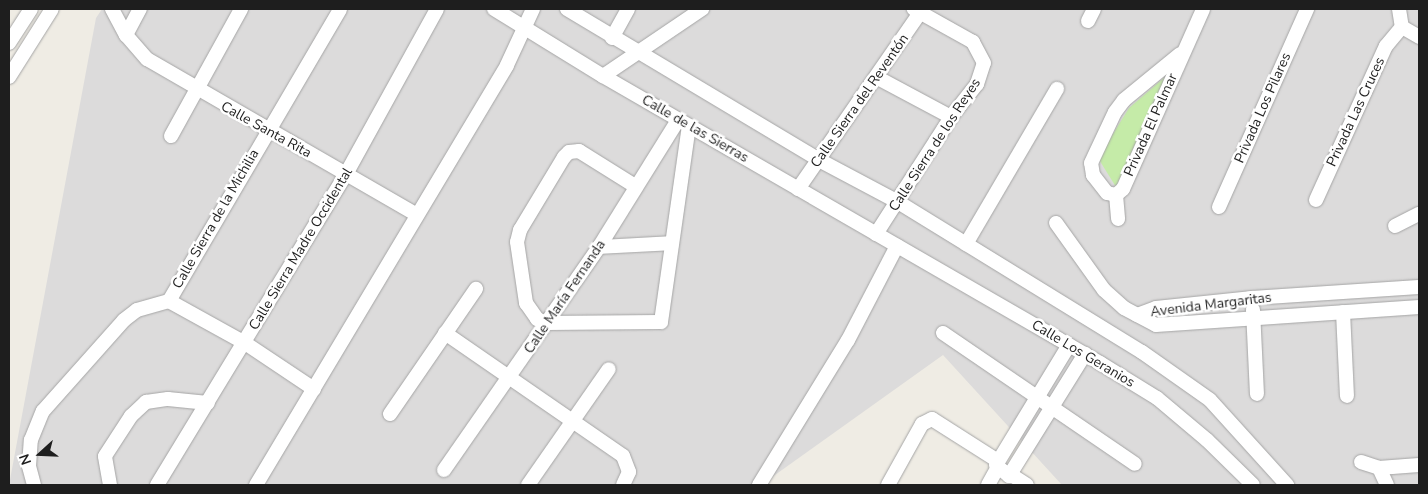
<!DOCTYPE html>
<html>
<head>
<meta charset="utf-8">
<style>
  body { margin:0 }
  #map { position:relative; width:1428px; height:494px; overflow:hidden; background:#efece4; font-family:"Nunito Sans",sans-serif }
  div>[style] { position:absolute }
  .residential>* { inset:0; background:#dcdbdb }
  .grass>* { inset:0; background:#c5eba8 }
  .roads { filter:drop-shadow(0 0 1px #a5a5a5) drop-shadow(0 0 1px #a5a5a5) }
  .minor>* { height:14px; margin:-7px; padding:0 7px; transform-origin:7px; border-radius:7px; background:#fff }
  span { translate:-50% -50%; white-space:nowrap; text-align:center; line-height:1.15; -webkit-text-stroke:5px #fff; paint-order:stroke }
  .street-label { font-size:14px; color:#1e1e1e }
  .frame { position:absolute; inset:0; border:10px solid #1e1e1e; pointer-events:none }
  .north { position:absolute; left:15px; top:429px; width:50px; height:50px; -webkit-text-stroke:4px #fff; paint-order:stroke; rotate:250deg; font-size:14px; font-weight:700; line-height:20px; text-align:center; color:#1e1e1e }
  .north::after { content:''; display:block; margin:auto; width:18px; height:22px; background:#1e1e1e; clip-path:polygon(50% 0,100% 100%,50% 72%,0 100%) }
</style>
</head>
<body>
<div id="map">
  <div class="residential">
    <i style="clip-path:polygon(102px 9px,1419px 9px,1419px 485px,1062px 485px,943px 355px,761px 485px,9px 485px,96px 18px)"></i>
  </div>
  <div class="grass">
    <i style="clip-path:polygon(1166px 76px,1116px 187px,1098px 158px,1129px 108px)"></i>
  </div>
  <div class="roads">
    <div class="minor">
      <i style="left:112px;top:9px;width:30px;rotate:62deg"></i>
      <i style="left:126px;top:35px;width:32px;rotate:49deg"></i>
      <i style="left:147px;top:59px;width:310px;rotate:30deg"></i>
      <i style="left:494px;top:9px;width:128px;rotate:31.6deg"></i>
      <i style="left:603px;top:76px;width:574px;rotate:30deg"></i>
      <i style="left:1100px;top:363px;width:67px;rotate:31.6deg"></i>
      <i style="left:1157px;top:398px;width:65px;rotate:40deg"></i>
      <i style="left:1207px;top:440px;width:64px;rotate:44.4deg"></i>
      <i style="left:567px;top:9px;width:294px;rotate:30.9deg"></i>
      <i style="left:819px;top:160px;width:89px;rotate:28deg"></i>
      <i style="left:898px;top:202px;width:286px;rotate:31.6deg"></i>
      <i style="left:1142px;top:352px;width:83px;rotate:35.2deg"></i>
      <i style="left:1210px;top:400px;width:115px;rotate:47.8deg"></i>
      <i style="left:1399px;top:9px;width:18px;rotate:81deg"></i>
      <i style="left:1402px;top:27px;width:20px;rotate:30deg"></i>
      <i style="left:1088px;top:21px;width:13px;rotate:-63deg"></i>
      <i style="left:126px;top:35px;width:30px;rotate:-62deg"></i>
      <i style="left:612px;top:38px;width:33px;rotate:-61deg"></i>
      <i style="left:9px;top:43px;width:40px;rotate:-57.1deg"></i>
      <i style="left:603px;top:76px;width:120px;rotate:-34.1deg"></i>
      <i style="left:9px;top:77px;width:80px;rotate:-57.7deg"></i>
      <i style="left:878px;top:78px;width:83px;rotate:28.1deg"></i>
      <i style="left:171px;top:136px;width:145px;rotate:-61.1deg"></i>
      <i style="left:635px;top:186px;width:66px;rotate:-148deg"></i>
      <i style="left:579px;top:151px;width:10px;rotate:174deg"></i>
      <i style="left:569px;top:152px;width:7px;rotate:135deg"></i>
      <i style="left:564px;top:157px;width:85px;rotate:121.1deg"></i>
      <i style="left:520px;top:230px;width:12px;rotate:104deg"></i>
      <i style="left:517px;top:242px;width:62px;rotate:81.6deg"></i>
      <i style="left:526px;top:303px;width:19px;rotate:55deg"></i>
      <i style="left:537px;top:319px;width:10px;rotate:24deg"></i>
      <i style="left:546px;top:323px;width:115px;rotate:-0.5deg"></i>
      <i style="left:661px;top:322px;width:198px;rotate:-81.9deg"></i>
      <i style="left:798px;top:189px;width:214px;rotate:-55.3deg"></i>
      <i style="left:1116px;top:195px;width:9px;rotate:-41deg"></i>
      <i style="left:1123px;top:189px;width:197px;rotate:-66deg"></i>
      <i style="left:1116px;top:195px;width:9px;rotate:-167deg"></i>
      <i style="left:1107px;top:193px;width:23px;rotate:-128deg"></i>
      <i style="left:1093px;top:175px;width:12px;rotate:-99deg"></i>
      <i style="left:1091px;top:163px;width:56px;rotate:-64.8deg"></i>
      <i style="left:1115px;top:112px;width:15px;rotate:-53deg"></i>
      <i style="left:1124px;top:100px;width:72px;rotate:-39.4deg"></i>
      <i style="left:1116px;top:195px;width:24px;rotate:85deg"></i>
      <i style="left:1316px;top:200px;width:169px;rotate:-65.6deg"></i>
      <i style="left:1386px;top:46px;width:25px;rotate:-50deg"></i>
      <i style="left:1219px;top:207px;width:217px;rotate:-66deg"></i>
      <i style="left:1056px;top:223px;width:82px;rotate:54.4deg"></i>
      <i style="left:1104px;top:290px;width:27px;rotate:42deg"></i>
      <i style="left:1124px;top:308px;width:36px;rotate:28deg"></i>
      <i style="left:1156px;top:325px;width:264px;rotate:-3.9deg"></i>
      <i style="left:1395px;top:226px;width:27px;rotate:-27deg"></i>
      <i style="left:876px;top:234px;width:139px;rotate:-57.3deg"></i>
      <i style="left:951px;top:117px;width:42px;rotate:-51.8deg"></i>
      <i style="left:977px;top:84px;width:22px;rotate:-72deg"></i>
      <i style="left:984px;top:63px;width:24px;rotate:-118deg"></i>
      <i style="left:973px;top:42px;width:68px;rotate:-150.8deg"></i>
      <i style="left:966px;top:244px;width:180px;rotate:-59.6deg"></i>
      <i style="left:599px;top:247px;width:73px;rotate:-3.1deg"></i>
      <i style="left:169px;top:301px;width:338px;rotate:-59.6deg"></i>
      <i style="left:169px;top:301px;width:87px;rotate:28.9deg"></i>
      <i style="left:245px;top:343px;width:83px;rotate:33.7deg"></i>
      <i style="left:1253px;top:310px;width:84px;rotate:87.3deg"></i>
      <i style="left:1343px;top:312px;width:84px;rotate:87.3deg"></i>
      <i style="left:1137px;top:315px;width:20px;rotate:-20deg"></i>
      <i style="left:1156px;top:308px;width:97px;rotate:-5.9deg"></i>
      <i style="left:1252px;top:298px;width:167px;rotate:-3.8deg"></i>
      <i style="left:445px;top:333px;width:216px;rotate:34.6deg"></i>
      <i style="left:623px;top:456px;width:17px;rotate:69deg"></i>
      <i style="left:629px;top:472px;width:14px;rotate:115deg"></i>
      <i style="left:943px;top:333px;width:232px;rotate:34.3deg"></i>
      <i style="left:1069px;top:345px;width:140px;rotate:121.3deg"></i>
      <i style="left:996px;top:465px;width:17px;rotate:40deg"></i>
      <i style="left:1009px;top:476px;width:144px;rotate:-58.1deg"></i>
      <i style="left:390px;top:414px;width:152px;rotate:-55.5deg"></i>
      <i style="left:1361px;top:462px;width:19px;rotate:18deg"></i>
      <i style="left:444px;top:470px;width:272px;rotate:-55.2deg"></i>
      <i style="left:599px;top:247px;width:150px;rotate:-58.1deg"></i>
      <i style="left:1010px;top:474px;width:20px;rotate:33deg"></i>
      <i style="left:34px;top:485px;width:20px;rotate:-105deg"></i>
      <i style="left:29px;top:466px;width:26px;rotate:-86deg"></i>
      <i style="left:31px;top:440px;width:31px;rotate:-68deg"></i>
      <i style="left:43px;top:411px;width:122px;rotate:-48.3deg"></i>
      <i style="left:124px;top:320px;width:16px;rotate:-38deg"></i>
      <i style="left:137px;top:310px;width:33px;rotate:-16deg"></i>
      <i style="left:110px;top:485px;width:29px;rotate:-100deg"></i>
      <i style="left:105px;top:456px;width:48px;rotate:-57deg"></i>
      <i style="left:131px;top:416px;width:21px;rotate:-43deg"></i>
      <i style="left:146px;top:402px;width:22px;rotate:-8deg"></i>
      <i style="left:168px;top:399px;width:40px;rotate:5.7deg"></i>
      <i style="left:157px;top:485px;width:364px;rotate:-58.7deg"></i>
      <i style="left:346px;top:174px;width:188px;rotate:-61.1deg"></i>
      <i style="left:256px;top:485px;width:489px;rotate:-59.1deg"></i>
      <i style="left:507px;top:65px;width:62px;rotate:-65.1deg"></i>
      <i style="left:528px;top:485px;width:141px;rotate:-55.1deg"></i>
      <i style="left:759px;top:485px;width:170px;rotate:-58.5deg"></i>
      <i style="left:848px;top:340px;width:106px;rotate:-62.5deg"></i>
      <i style="left:888px;top:485px;width:70px;rotate:-60.9deg"></i>
      <i style="left:922px;top:424px;width:11px;rotate:-27deg"></i>
      <i style="left:932px;top:419px;width:78px;rotate:32.5deg"></i>
      <i style="left:988px;top:485px;width:18px;rotate:-61deg"></i>
      <i style="left:1387px;top:485px;width:19px;rotate:-115deg"></i>
      <i style="left:1379px;top:468px;width:40px;rotate:-4.3deg"></i>
    </div>
  </div>
  <div class="street-label">
    <span style="left:860px;top:101px;rotate:-55deg">Calle Sierra del Reventón</span>
    <span style="left:1263px;top:108px;rotate:-66deg">Privada Los Pilares</span>
    <span style="left:1356px;top:112px;rotate:-65deg">Privada Las Cruces</span>
    <span style="left:1151px;top:125px;rotate:-66deg">Privada El Palmar</span>
    <span style="left:695px;top:129px;rotate:30deg">Calle de las Sierras</span>
    <span style="left:266px;top:130px;rotate:29deg">Calle Santa Rita</span>
    <span style="left:935px;top:145px;rotate:-57deg">Calle Sierra de los Reyes</span>
    <span style="left:216px;top:219px;rotate:-60deg">Calle Sierra de la Michilia</span>
    <span style="left:301px;top:249px;rotate:-59deg">Calle Sierra Madre Occidental</span>
    <span style="left:565px;top:297px;rotate:-56deg">Calle María Fernanda</span>
    <span style="left:1211px;top:305px;rotate:-7deg">Avenida Margaritas</span>
    <span style="left:1083px;top:354px;rotate:31deg">Calle Los Geranios</span>
  </div>
  <div class="frame"></div>
  <div class="north">N</div>
</div>
</body>
</html>
